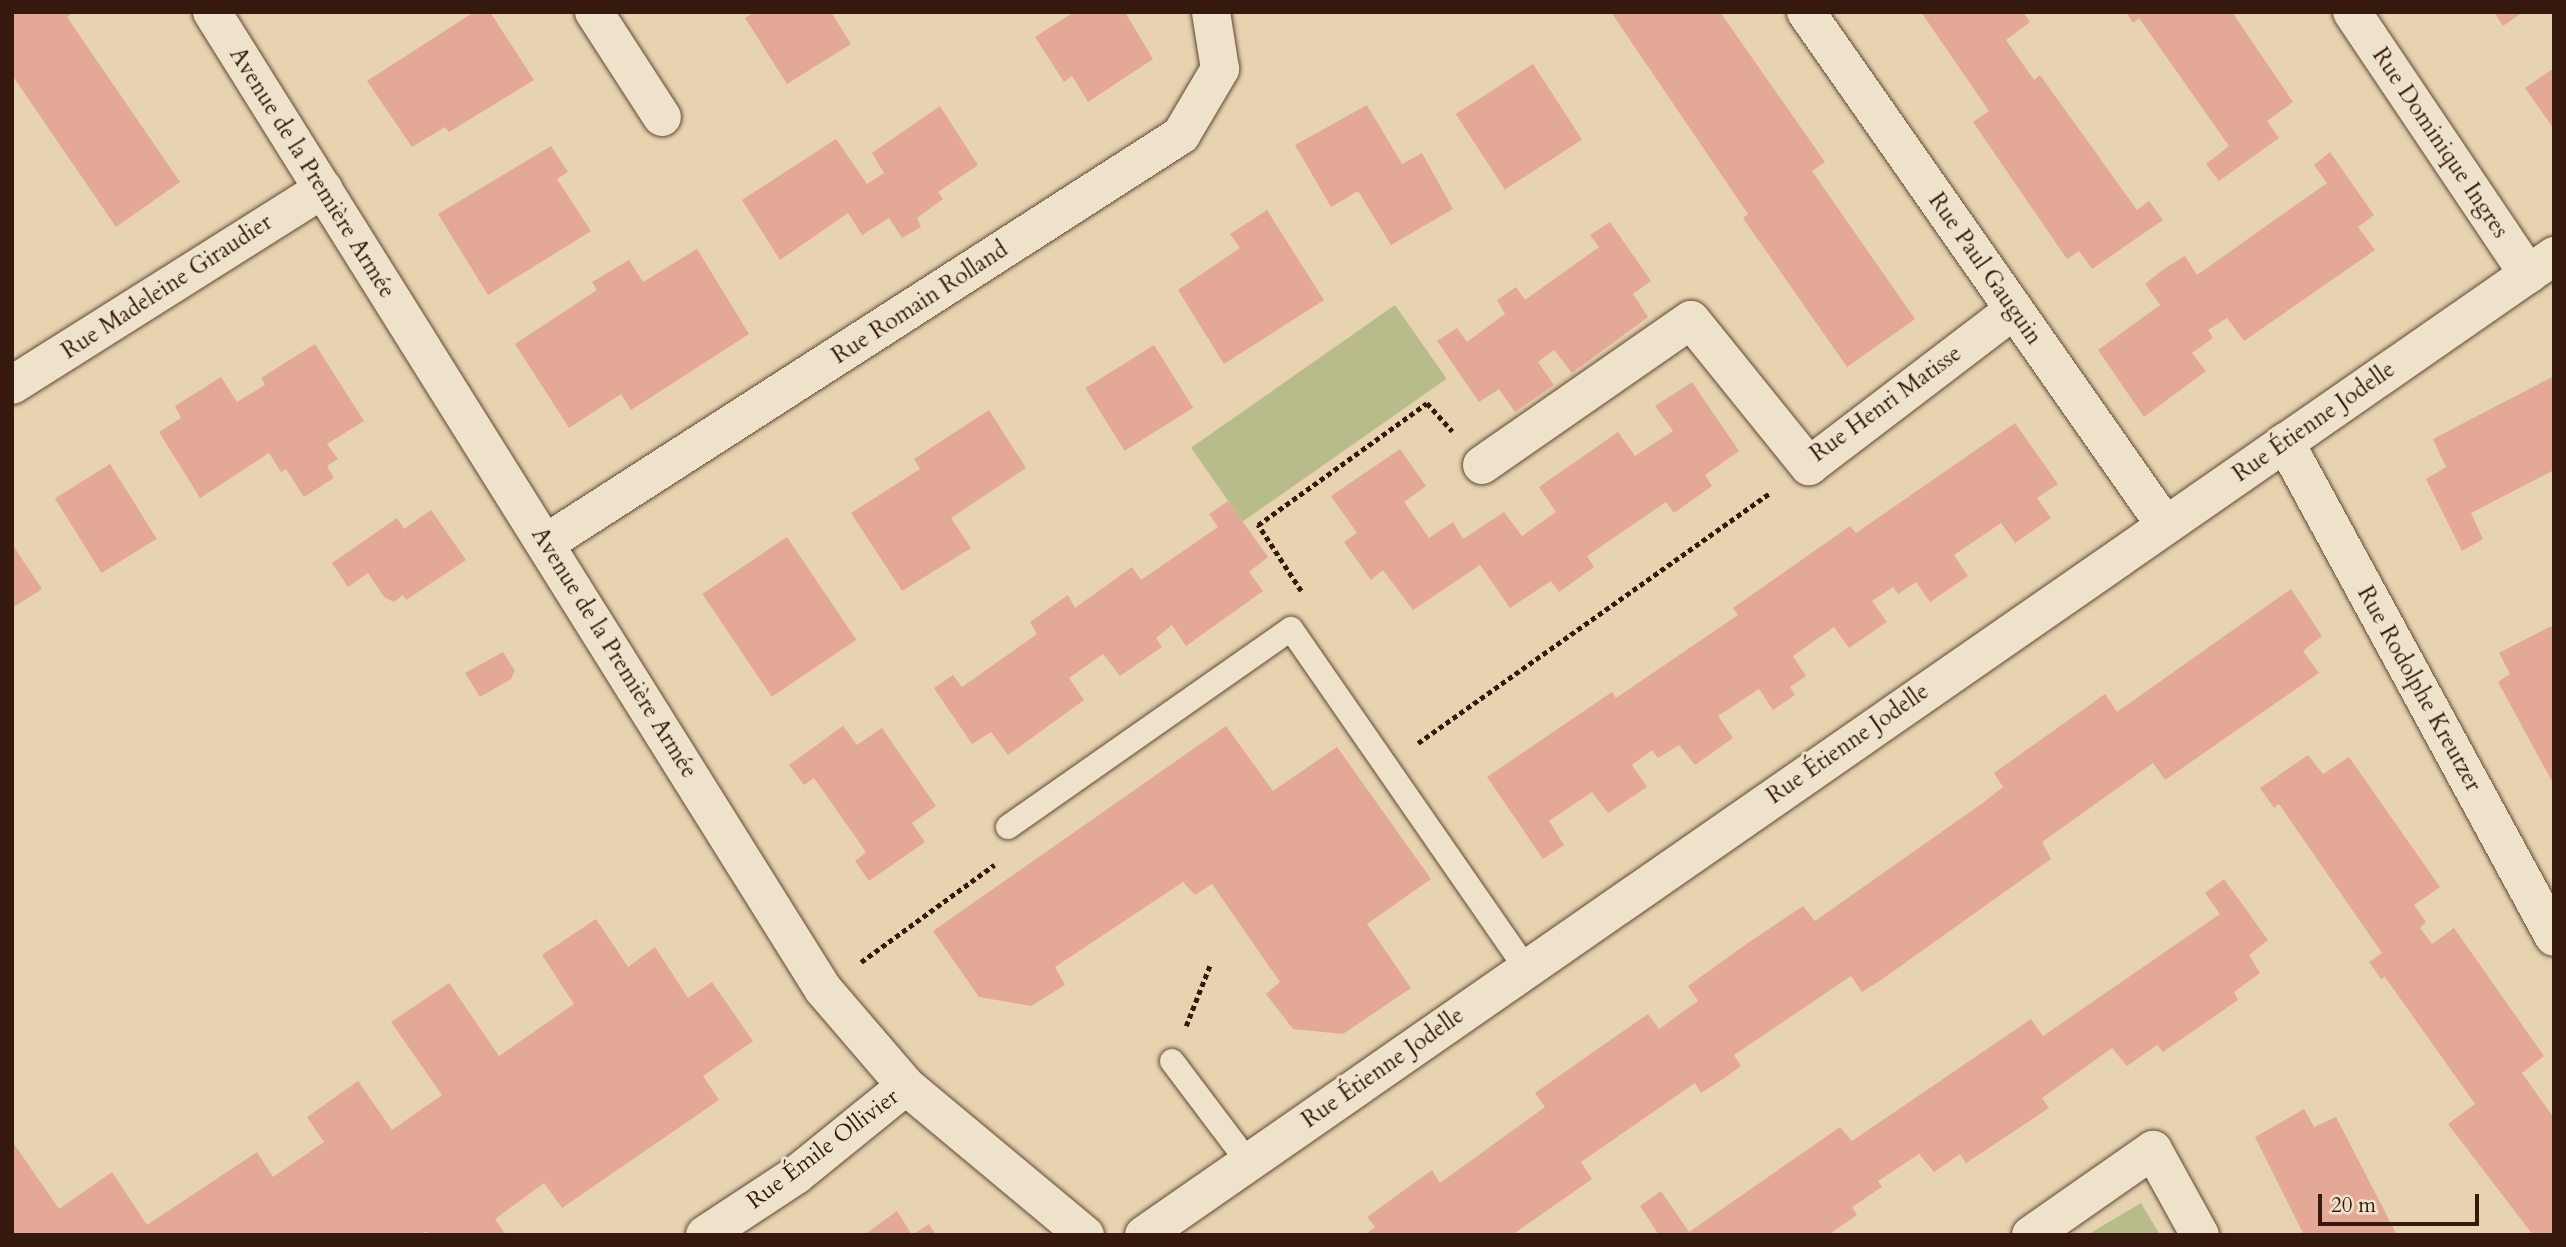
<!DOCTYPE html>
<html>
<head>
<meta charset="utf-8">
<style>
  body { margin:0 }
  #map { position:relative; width:2566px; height:1247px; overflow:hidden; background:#e7d3af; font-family:Cardo,serif }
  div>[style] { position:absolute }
  .green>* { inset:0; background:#b7bc8a; transform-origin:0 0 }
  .building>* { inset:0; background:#e4a996; transform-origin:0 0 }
  .path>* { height:4.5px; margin-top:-2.25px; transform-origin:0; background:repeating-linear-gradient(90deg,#35190d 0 5px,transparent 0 8.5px) }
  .roads { filter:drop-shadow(0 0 2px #624836) drop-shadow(0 0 2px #624836) }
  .lane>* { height:24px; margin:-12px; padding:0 12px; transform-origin:12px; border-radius:12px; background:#efe2cb }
  .street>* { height:38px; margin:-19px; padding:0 19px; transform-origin:19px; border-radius:19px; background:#efe2cb }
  span { translate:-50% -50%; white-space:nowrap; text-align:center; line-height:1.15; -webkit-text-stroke:6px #efe2cb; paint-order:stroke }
  .street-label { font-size:23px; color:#35190d }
  .frame { position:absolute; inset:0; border:14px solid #35190d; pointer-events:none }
  .scale { position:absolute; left:2318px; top:1194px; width:161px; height:32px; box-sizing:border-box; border:4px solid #35190d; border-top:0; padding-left:9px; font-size:21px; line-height:24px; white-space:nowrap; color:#35190d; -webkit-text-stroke:5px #efe2cb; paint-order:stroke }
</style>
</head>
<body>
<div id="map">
  <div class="green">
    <i style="left:1395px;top:305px;width:90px;height:249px;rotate:55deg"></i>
    <i style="clip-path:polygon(2141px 1203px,2160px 1235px,2087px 1235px)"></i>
  </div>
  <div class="building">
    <i style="clip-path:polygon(12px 12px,74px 12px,67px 17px,180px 182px,116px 227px,12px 75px)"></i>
    <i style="clip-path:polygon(474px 12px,490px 12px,534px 80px,449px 132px,445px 127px,412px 147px,367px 81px)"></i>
    <i style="clip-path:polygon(755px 12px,831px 12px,851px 44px,787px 84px,745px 18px)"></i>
    <i style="clip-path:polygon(1074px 12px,1125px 12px,1153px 59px,1088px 102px,1072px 76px,1064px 82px,1035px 37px)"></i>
    <i style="clip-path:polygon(1611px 12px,1720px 12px,1825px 162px,1812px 171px,1915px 319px,1847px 367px,1743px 218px,1748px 214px)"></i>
    <i style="clip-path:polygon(1921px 12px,2023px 12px,2030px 22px,2006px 40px,2034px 80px,2040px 75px,2137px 210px,2149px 201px,2163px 220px,2092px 269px,2079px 251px,2067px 259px,1973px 122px,1989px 111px)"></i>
    <i style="clip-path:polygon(2126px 12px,2232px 12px,2293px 102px,2267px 121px,2279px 138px,2219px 181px,2206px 164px,2229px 146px,2139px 18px,2133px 23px)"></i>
    <i style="clip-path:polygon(2494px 12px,2523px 12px,2503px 26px)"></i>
    <i style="left:1533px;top:64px;width:90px;height:92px;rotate:57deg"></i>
    <i style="clip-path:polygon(2554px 68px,2554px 129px,2525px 88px)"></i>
    <i style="clip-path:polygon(1367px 105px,1402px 164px,1422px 153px,1453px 209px,1391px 245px,1358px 191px,1331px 207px,1295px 145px)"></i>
    <i style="clip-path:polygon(940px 106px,978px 165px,938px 192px,943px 199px,917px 218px,921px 227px,902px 238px,889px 218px,862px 235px,848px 213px,780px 260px,742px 200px,836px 139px,867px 184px,884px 173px,872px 153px)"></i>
    <i style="clip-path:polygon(551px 146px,568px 172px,557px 179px,591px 231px,488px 295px,438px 214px)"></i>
    <i style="clip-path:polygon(2330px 152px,2374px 215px,2358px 227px,2375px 250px,2244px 341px,2227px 318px,2208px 330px,2213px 338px,2192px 353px,2206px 371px,2144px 417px,2098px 350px,2160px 305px,2145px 284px,2165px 268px,2185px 256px,2197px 275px,2327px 183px,2314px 165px)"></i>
    <i style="clip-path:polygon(1267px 210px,1324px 300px,1224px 364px,1178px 290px,1240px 248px,1230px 234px)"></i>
    <i style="clip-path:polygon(1610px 222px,1651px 281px,1633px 294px,1648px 317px,1572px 373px,1554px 350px,1538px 362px,1554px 385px,1515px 412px,1499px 389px,1479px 402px,1437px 341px,1457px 328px,1467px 342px,1505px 314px,1497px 300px,1516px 287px,1525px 300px,1599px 247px,1590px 235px)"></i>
    <i style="clip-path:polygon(697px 249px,749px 334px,631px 410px,621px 394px,569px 428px,515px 344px,597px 290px,592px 282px,629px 260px,643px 282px)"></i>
    <i style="clip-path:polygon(315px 344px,364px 421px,327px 444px,338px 459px,327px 466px,334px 478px,304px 497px,286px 469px,281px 472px,269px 453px,200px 498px,159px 432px,181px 418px,175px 406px,221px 377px,237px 402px,265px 385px,261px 378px)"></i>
    <i style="left:1154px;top:345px;width:74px;height:81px;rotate:58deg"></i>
    <i style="clip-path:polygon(2554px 376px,2554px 470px,2471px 513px,2483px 539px,2462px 551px,2426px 479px,2446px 467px,2433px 439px)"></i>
    <i style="clip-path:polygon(1692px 382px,1739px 451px,1705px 475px,1712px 486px,1674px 513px,1666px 502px,1587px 556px,1594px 567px,1559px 592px,1551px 581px,1510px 608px,1480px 565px,1413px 610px,1383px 570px,1371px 580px,1344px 542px,1357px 533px,1331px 496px,1400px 449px,1426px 486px,1404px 502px,1429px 538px,1453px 522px,1463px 539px,1504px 512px,1522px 536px,1556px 512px,1539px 487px,1618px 432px,1635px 456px,1673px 431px,1655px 406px)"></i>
    <i style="clip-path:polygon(989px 410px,1026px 468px,951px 518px,971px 548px,902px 591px,851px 513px,920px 469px,914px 459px)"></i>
    <i style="clip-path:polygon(2015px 423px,2058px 484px,2037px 498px,2051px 518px,2015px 543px,2001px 523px,1954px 555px,1968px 576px,1930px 602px,1916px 582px,1898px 594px,1893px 587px,1872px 601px,1887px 622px,1849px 648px,1834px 627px,1793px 656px,1806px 676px,1790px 687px,1795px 695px,1773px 710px,1759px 689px,1718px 716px,1733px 738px,1695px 765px,1679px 745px,1658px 758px,1652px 750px,1632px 765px,1647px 787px,1608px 813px,1592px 792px,1549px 821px,1564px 845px,1543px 859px,1487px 777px,1612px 692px,1616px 698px,1738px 615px,1733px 608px,1850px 526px,1856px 533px)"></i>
    <i style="left:110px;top:464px;width:88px;height:65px;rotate:58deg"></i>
    <i style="clip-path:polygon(1228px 501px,1268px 557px,1249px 572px,1263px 591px,1186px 646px,1172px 625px,1156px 638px,1162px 647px,1120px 676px,1103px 654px,1069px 678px,1084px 700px,1008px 755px,991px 732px,972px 744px,934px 688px,953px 675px,962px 687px,1037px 634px,1030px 622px,1068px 595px,1075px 608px,1132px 567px,1141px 580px,1218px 527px,1209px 514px)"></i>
    <i style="clip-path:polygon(431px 510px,466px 560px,406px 600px,403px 595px,394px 602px,384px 597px,368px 573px,348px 587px,332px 563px,397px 518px,404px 529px)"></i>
    <i style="left:787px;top:537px;width:124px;height:102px;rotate:56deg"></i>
    <i style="clip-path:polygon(12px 544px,42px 589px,12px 608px)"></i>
    <i style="clip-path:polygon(2291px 589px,2322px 636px,2303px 651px,2319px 673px,2165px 780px,2153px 763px,2042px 842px,2051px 859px,1881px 980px,1862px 992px,1851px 976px,1734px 1055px,1741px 1066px,1723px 1079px,1701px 1093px,1695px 1083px,1581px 1162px,1592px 1179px,1512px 1235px,1364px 1235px,1375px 1227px,1367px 1217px,1432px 1170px,1440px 1183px,1545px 1107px,1535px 1093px,1596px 1050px,1648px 1014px,1659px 1029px,1698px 1001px,1688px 986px,1745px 945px,1803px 906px,1815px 921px,1984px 802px,2003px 787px,1994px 773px,2105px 694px,2117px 712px)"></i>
    <i style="clip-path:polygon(2551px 626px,2554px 631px,2554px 785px,2498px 682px,2510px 674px,2499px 653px)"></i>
    <i style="clip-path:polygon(503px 652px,515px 671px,511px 679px,480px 697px,465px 673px)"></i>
    <i style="clip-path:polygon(843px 726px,857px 745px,882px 728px,936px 806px,912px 823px,925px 842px,869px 881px,855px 861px,866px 852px,814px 778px,804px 785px,789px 765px)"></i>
    <i style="clip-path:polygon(1226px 726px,1273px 791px,1337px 747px,1431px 879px,1367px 924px,1411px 988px,1343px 1034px,1293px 1029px,1266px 994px,1280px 982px,1212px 884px,1195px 895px,1183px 882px,1055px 967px,1065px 985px,1031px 1006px,979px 997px,933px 931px)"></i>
    <i style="clip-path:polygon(2308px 755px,2323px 774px,2349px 757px,2440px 887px,2414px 905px,2426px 922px,2420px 928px,2432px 944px,2454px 928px,2544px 1056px,2522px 1073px,2554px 1118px,2554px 1235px,2533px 1235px,2448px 1124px,2475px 1104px,2385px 977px,2381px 979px,2369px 962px,2382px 953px,2279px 804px,2274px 808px,2260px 788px)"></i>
    <i style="clip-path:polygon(2224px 879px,2268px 940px,2249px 955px,2260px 973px,2234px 992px,2238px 1000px,2163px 1052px,2157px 1045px,2127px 1066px,2112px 1048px,2042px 1098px,2049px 1108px,1966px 1163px,1960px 1154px,1934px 1172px,1919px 1154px,1878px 1181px,1882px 1187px,1852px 1207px,1857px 1215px,1828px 1235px,1659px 1235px,1640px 1206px,1661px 1191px,1689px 1232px,1840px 1127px,1852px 1141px,2031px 1019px,2043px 1036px,2220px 914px,2205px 893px)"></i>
    <i style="clip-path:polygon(596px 919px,628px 967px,655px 947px,688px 998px,712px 982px,753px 1041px,703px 1076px,719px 1100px,562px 1208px,544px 1183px,495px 1219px,506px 1235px,429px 1235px,426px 1231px,421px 1235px,12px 1235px,12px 1141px,59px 1209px,112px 1172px,147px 1225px,257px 1152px,273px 1177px,324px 1142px,307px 1117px,358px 1081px,392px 1130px,442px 1095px,391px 1022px,449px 983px,499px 1056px,574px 1004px,542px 955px)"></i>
    <i style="clip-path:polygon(2304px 1109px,2314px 1127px,2336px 1117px,2397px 1235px,2304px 1235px,2255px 1137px)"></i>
    <i style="clip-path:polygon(897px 1211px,912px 1235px,929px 1224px,936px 1235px,864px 1235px)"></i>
  </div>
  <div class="path">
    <i style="left:1301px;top:591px;width:79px;rotate:-123.1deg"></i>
    <i style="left:1258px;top:525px;width:208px;rotate:-35.8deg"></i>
    <i style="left:1427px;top:403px;width:38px;rotate:48deg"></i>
    <i style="left:1418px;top:743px;width:432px;rotate:-35.4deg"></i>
    <i style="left:861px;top:962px;width:165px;rotate:-36.1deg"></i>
    <i style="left:1186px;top:1026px;width:66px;rotate:-68.5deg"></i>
  </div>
  <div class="roads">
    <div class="lane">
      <i style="left:1008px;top:827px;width:345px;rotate:-35deg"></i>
      <i style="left:1291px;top:629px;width:411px;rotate:55.3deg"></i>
      <i style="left:1172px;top:1061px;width:128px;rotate:53deg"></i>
    </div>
    <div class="street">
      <i style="left:212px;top:12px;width:1152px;rotate:57.98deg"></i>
      <i style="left:823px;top:989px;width:128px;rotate:49.4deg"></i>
      <i style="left:906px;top:1086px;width:233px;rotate:39.8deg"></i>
      <i style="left:594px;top:12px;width:125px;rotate:57.1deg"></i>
      <i style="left:1806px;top:12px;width:626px;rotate:55.02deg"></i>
      <i style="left:2352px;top:12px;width:316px;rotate:56.1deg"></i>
      <i style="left:12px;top:385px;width:368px;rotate:-32.2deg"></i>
      <i style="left:2285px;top:442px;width:563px;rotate:61.48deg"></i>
      <i style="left:1482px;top:465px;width:254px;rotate:-34.8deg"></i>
      <i style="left:1691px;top:320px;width:188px;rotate:51.1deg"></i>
      <i style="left:1809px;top:466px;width:258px;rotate:-37.3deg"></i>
      <i style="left:546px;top:543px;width:755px;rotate:-32.72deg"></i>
      <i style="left:1181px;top:135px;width:77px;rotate:-59.4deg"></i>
      <i style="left:1220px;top:69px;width:58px;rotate:-99deg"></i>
      <i style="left:705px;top:1235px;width:109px;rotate:-33.4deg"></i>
      <i style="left:796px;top:1175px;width:141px;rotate:-39deg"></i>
      <i style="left:1144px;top:1235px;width:1717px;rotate:-34.77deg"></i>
      <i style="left:2031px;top:1235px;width:149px;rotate:-34.9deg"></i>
      <i style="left:2153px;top:1150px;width:97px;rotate:61.1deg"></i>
    </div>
  </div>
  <div class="street-label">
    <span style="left:2440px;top:143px;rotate:56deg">Rue Dominique Ingres</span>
    <span style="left:312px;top:173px;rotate:58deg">Avenue de la Première Armée</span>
    <span style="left:1985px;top:269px;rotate:55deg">Rue Paul Gauguin</span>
    <span style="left:167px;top:287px;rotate:-33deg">Rue Madeleine Giraudier</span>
    <span style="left:920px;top:303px;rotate:-33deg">Rue Romain Rolland</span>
    <span style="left:1886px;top:404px;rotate:-36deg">Rue Henri Matisse</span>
    <span style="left:2314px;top:422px;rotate:-35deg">Rue Étienne Jodelle</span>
    <span style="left:614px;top:653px;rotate:58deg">Avenue de la Première Armée</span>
    <span style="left:2419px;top:689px;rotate:61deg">Rue Rodolphe Kreutzer</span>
    <span style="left:1848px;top:744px;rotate:-35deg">Rue Étienne Jodelle</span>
    <span style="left:1383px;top:1068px;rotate:-35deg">Rue Étienne Jodelle</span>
    <span style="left:823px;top:1149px;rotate:-37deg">Rue Émile Ollivier</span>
  </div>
  <div class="frame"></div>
  <div class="scale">20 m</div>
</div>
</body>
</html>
